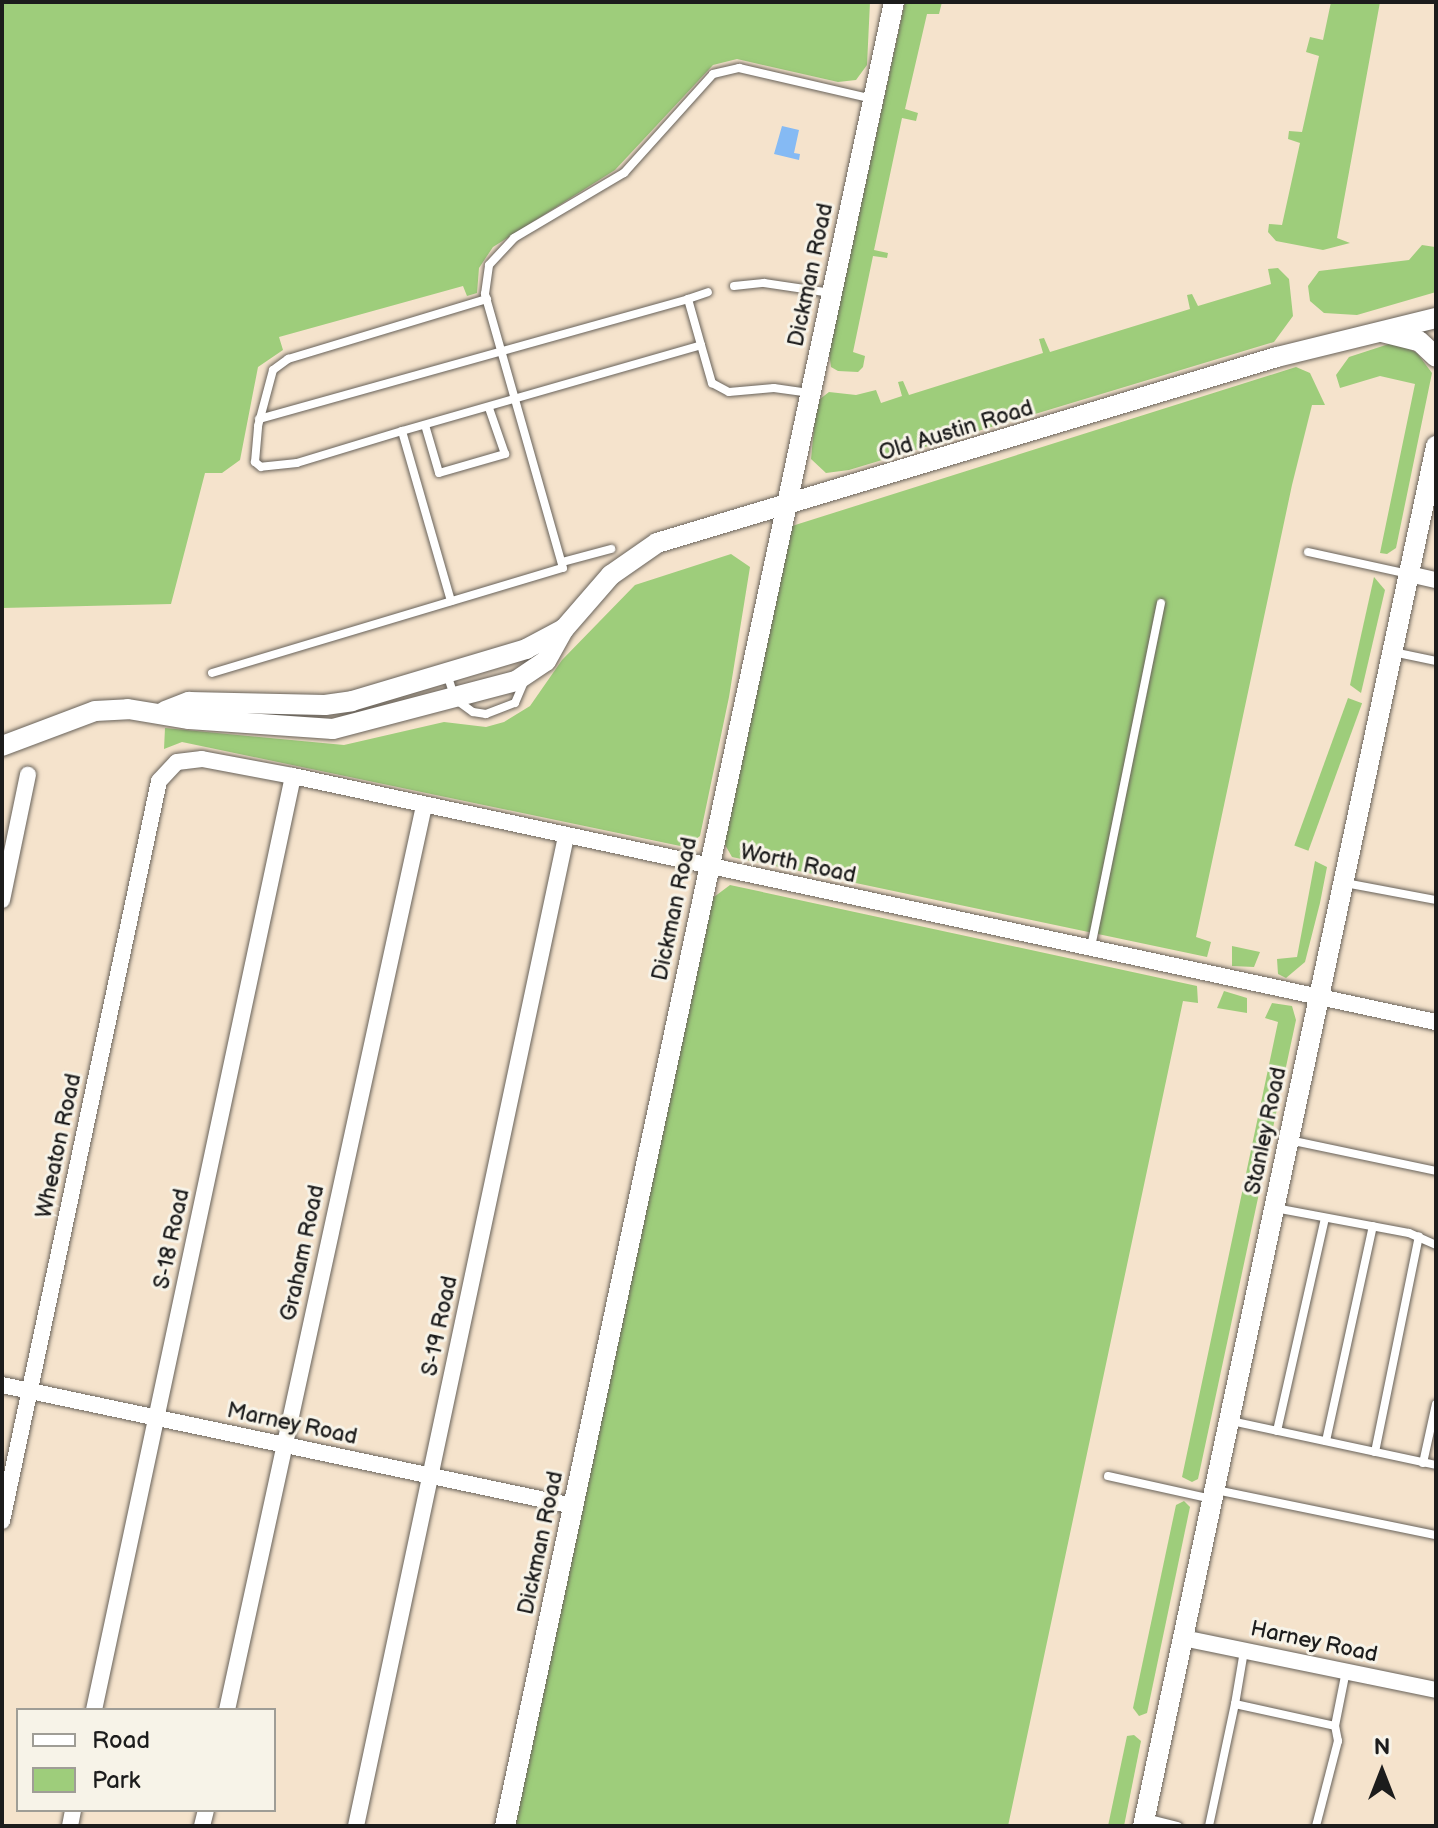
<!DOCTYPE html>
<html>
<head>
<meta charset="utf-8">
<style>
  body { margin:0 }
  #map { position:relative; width:1438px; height:1828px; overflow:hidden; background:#f5e3cc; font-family:"Balsamiq Sans",sans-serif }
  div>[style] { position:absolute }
  .green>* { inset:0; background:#9ecd7b; transform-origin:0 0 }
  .water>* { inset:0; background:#85baf4 }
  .roads { filter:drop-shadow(0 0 2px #68625a) drop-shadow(0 0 2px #68625a) }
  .service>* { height:8px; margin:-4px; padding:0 4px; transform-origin:4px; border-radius:4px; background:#fff }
  .minor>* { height:16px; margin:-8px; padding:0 8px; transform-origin:8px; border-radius:8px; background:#fff }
  .tertiary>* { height:20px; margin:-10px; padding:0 10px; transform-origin:10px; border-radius:10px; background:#fff }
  span { translate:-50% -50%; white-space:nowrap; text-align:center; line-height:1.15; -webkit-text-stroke:6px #f7f3e8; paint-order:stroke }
  .street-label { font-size:22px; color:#1c1c1c }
  .frame { position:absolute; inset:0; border:4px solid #1c1c1c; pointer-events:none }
  .legend { position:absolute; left:16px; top:1708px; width:260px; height:104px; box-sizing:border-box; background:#f7f3e8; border:2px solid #9f9d96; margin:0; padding:10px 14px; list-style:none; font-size:24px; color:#1c1c1c }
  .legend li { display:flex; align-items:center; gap:16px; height:40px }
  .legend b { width:40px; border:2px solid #9f9d96 }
  .north { position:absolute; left:1342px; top:1732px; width:80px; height:80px; -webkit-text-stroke:6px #f7f3e8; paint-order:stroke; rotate:0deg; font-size:22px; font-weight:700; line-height:32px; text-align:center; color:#1c1c1c }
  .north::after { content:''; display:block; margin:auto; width:28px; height:36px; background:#1c1c1c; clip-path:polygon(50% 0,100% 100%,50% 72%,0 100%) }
</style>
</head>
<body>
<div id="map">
  <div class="green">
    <i style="clip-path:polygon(2px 2px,870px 2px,867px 65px,856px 80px,838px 82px,737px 59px,713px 65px,615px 170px,493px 247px,479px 268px,477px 293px,467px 296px,463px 286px,279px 337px,283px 350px,258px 367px,240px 460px,222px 473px,205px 473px,171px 604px,2px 608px)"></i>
    <i style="clip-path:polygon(905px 2px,942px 2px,939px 14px,927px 14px,905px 109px,918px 113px,916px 121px,902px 118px,874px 250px,888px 253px,887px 258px,873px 256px,853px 352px,865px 356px,863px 367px,858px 372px,838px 371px,831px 367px,829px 352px)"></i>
    <i style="clip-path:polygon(1331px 2px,1380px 2px,1337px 238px,1350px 243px,1323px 250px,1276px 241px,1268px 232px,1269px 224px,1282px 225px,1300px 143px,1288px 139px,1289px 131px,1302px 132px,1319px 56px,1306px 52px,1310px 37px,1323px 40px)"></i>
    <i style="clip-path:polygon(1436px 242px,1436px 292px,1357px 315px,1324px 313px,1310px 301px,1308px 286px,1319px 271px,1409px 260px,1422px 245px,1435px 247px)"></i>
    <i style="clip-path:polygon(1278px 268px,1289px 279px,1293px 316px,1274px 342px,849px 470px,826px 473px,811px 459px,815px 417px,820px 399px,829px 392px,856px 395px,876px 390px,881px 403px,902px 396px,898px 382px,903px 381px,909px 395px,1043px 353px,1039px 339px,1044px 338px,1050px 352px,1190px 309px,1187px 295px,1192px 294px,1198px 306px,1271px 284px,1268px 269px)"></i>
    <i style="clip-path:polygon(1395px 342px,1417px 353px,1432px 373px,1396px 548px,1387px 554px,1380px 553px,1415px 384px,1380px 376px,1340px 388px,1336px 375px,1349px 357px)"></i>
    <i style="clip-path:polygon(1296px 367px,1310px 373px,1325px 405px,1312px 405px,1292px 485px,1196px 937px,1211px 942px,1207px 957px,732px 857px,724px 843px,792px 526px)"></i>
    <i style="clip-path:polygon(731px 554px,750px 567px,729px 697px,700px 836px,685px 847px,182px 742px,164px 749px,165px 728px,344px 745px,444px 722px,486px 727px,504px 722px,530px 706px,562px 660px,635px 585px)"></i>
    <i style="clip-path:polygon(1374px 577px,1385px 590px,1361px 693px,1350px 685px)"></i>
    <i style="left:1348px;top:698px;width:15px;height:157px;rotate:20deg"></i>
    <i style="clip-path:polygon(1315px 861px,1327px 867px,1320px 903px,1305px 962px,1286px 978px,1278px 974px,1277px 959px,1297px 957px)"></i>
    <i style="clip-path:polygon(730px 885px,1197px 986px,1198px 1003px,1183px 1001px,1008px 1826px,513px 1826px,710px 900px)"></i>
    <i style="clip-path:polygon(1232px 946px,1260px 952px,1254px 967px,1232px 966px)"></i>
    <i style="clip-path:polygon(1224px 991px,1247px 998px,1247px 1013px,1217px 1008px)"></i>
    <i style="clip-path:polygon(1272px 1003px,1292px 1006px,1296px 1020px,1198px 1479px,1192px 1482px,1182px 1477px,1278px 1022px,1265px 1018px)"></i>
    <i style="clip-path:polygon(1184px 1501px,1190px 1507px,1147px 1713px,1139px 1716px,1133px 1708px,1176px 1505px)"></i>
    <i style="clip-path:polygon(1134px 1735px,1141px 1741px,1124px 1826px,1108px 1826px,1127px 1736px)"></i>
  </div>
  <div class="water">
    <i style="clip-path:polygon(782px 126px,799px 130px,794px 153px,800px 154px,799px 160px,774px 154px)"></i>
  </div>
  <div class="roads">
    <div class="service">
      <i style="left:734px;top:286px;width:30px;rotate:-6deg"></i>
      <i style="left:764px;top:283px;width:68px;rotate:8.5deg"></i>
      <i style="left:701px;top:345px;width:48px;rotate:-105.8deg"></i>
      <i style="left:688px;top:299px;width:21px;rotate:-19deg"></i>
      <i style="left:259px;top:419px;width:445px;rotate:-15.6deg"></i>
      <i style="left:425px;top:425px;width:50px;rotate:73.7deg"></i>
      <i style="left:439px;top:473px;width:69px;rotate:-16.1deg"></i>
      <i style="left:505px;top:454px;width:49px;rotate:-109.2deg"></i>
      <i style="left:402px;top:431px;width:110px;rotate:163.1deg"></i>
      <i style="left:297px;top:463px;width:36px;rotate:174deg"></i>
      <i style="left:261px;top:467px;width:8px;rotate:-140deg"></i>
      <i style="left:255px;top:462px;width:36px;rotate:-85deg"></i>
      <i style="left:258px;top:426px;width:58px;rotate:-75deg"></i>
      <i style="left:273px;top:370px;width:19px;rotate:-36deg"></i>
      <i style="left:288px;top:359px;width:208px;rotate:-16.8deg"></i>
      <i style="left:1308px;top:552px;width:103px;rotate:12.3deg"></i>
      <i style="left:562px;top:562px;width:51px;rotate:-14.9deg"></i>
      <i style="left:451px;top:601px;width:177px;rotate:-106.1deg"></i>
      <i style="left:402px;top:431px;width:311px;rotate:-16deg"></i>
      <i style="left:701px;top:345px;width:40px;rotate:74deg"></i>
      <i style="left:712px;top:383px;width:19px;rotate:28deg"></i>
      <i style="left:729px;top:392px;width:45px;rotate:-5.1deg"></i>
      <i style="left:774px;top:388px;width:35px;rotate:8deg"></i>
      <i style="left:1393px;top:652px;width:44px;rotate:11.8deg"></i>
      <i style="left:212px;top:673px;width:366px;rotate:-16.7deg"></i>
      <i style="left:563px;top:568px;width:285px;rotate:-105.9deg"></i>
      <i style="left:485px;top:294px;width:29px;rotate:-82deg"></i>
      <i style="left:489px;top:265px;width:37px;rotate:-47deg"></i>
      <i style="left:514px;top:238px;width:128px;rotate:-30.6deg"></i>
      <i style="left:624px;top:173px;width:133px;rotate:-48deg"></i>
      <i style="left:713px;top:74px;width:27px;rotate:-13deg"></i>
      <i style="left:739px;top:68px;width:138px;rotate:13deg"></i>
      <i style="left:447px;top:674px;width:26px;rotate:72deg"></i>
      <i style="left:455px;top:699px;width:22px;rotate:36deg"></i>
      <i style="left:473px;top:712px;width:13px;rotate:9deg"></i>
      <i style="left:486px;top:714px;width:31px;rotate:-21deg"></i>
      <i style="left:515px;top:703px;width:25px;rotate:-67deg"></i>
      <i style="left:1345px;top:883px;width:93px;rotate:10.6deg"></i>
      <i style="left:1091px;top:947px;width:351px;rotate:-78.5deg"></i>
      <i style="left:1289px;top:1140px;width:150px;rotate:11.9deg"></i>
      <i style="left:1275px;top:1208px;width:136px;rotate:10.6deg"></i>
      <i style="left:1409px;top:1233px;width:30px;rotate:24deg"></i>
      <i style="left:1231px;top:1421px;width:210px;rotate:12.1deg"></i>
      <i style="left:1277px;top:1431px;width:218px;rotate:-77.3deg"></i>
      <i style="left:1326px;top:1441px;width:220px;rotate:-77.7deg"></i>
      <i style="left:1375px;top:1452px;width:220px;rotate:-78.5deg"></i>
      <i style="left:1423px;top:1463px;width:60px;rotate:-77.6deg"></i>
      <i style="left:1108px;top:1476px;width:107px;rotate:12.5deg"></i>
      <i style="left:1216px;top:1490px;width:225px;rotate:11.6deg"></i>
      <i style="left:1244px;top:1651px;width:54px;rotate:99.6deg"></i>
      <i style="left:1235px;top:1704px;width:102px;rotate:12.4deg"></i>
      <i style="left:1335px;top:1726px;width:56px;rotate:-78.7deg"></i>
      <i style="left:1145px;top:1818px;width:34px;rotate:14deg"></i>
      <i style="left:1209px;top:1826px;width:125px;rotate:-78deg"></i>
      <i style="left:1316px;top:1826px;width:88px;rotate:-75.5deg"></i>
      <i style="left:1338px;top:1741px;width:15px;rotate:-101deg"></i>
    </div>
    <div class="minor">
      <i style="left:1409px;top:574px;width:28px;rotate:13deg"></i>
      <i style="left:2px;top:900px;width:128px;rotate:-78.3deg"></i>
      <i style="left:2px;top:1385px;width:584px;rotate:11.96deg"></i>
      <i style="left:2px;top:1521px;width:756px;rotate:-78.02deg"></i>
      <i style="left:159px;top:781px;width:26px;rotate:-47deg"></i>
      <i style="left:177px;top:762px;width:25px;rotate:-7deg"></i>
      <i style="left:202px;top:759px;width:93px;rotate:10.6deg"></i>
      <i style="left:293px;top:776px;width:1169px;rotate:12.15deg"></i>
      <i style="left:1183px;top:1638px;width:258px;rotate:11.6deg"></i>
      <i style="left:94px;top:1710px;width:955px;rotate:-77.97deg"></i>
      <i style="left:227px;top:1710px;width:925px;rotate:-77.71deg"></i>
      <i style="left:70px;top:1826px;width:16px;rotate:-79deg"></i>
      <i style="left:202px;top:1826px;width:16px;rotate:-76deg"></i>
      <i style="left:356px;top:1826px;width:1012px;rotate:-78.02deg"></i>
    </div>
    <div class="tertiary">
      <i style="left:1382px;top:332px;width:38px;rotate:14deg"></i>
      <i style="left:1419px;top:341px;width:23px;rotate:43deg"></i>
      <i style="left:165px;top:711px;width:26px;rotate:-21deg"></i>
      <i style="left:189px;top:702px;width:136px;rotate:1.3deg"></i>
      <i style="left:325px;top:705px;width:27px;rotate:-8deg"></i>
      <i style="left:352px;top:701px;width:182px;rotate:-16.6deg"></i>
      <i style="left:526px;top:649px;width:43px;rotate:-27.8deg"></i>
      <i style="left:2px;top:746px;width:99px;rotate:-20.6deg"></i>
      <i style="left:95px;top:711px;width:33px;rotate:-3deg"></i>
      <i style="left:128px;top:709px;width:62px;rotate:9.3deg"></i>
      <i style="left:189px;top:719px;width:144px;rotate:4deg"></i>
      <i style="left:333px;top:729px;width:189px;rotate:-14.7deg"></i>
      <i style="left:516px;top:681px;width:36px;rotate:-34deg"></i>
      <i style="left:546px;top:661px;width:37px;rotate:-61deg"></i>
      <i style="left:564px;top:629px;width:72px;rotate:-49deg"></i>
      <i style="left:611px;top:575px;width:56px;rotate:-34.8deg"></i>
      <i style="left:657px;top:543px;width:647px;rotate:-16.7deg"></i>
      <i style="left:1277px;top:357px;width:164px;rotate:-13.8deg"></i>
      <i style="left:505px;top:1826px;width:1865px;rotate:-77.96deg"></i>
      <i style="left:1143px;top:1826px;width:1411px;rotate:-78.01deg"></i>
    </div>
  </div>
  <div class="street-label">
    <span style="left:811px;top:275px;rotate:-78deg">Dickman Road</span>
    <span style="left:956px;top:431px;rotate:-17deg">Old Austin Road</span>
    <span style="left:798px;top:864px;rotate:12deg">Worth Road</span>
    <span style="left:675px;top:909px;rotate:-78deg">Dickman Road</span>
    <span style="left:1266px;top:1131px;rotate:-78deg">Stanley Road</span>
    <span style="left:59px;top:1146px;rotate:-78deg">Wheaton Road</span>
    <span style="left:172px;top:1239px;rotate:-78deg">S-18 Road</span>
    <span style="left:303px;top:1253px;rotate:-78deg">Graham Road</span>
    <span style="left:440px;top:1326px;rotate:-78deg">S-19 Road</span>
    <span style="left:292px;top:1424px;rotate:12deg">Marney Road</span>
    <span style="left:541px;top:1543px;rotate:-78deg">Dickman Road</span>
    <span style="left:1314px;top:1642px;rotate:12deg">Harney Road</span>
  </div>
  <div class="frame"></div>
  <ul class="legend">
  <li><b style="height:10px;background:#fff"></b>Road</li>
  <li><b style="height:22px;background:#9ecd7b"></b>Park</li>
  </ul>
  <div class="north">N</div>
</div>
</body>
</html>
